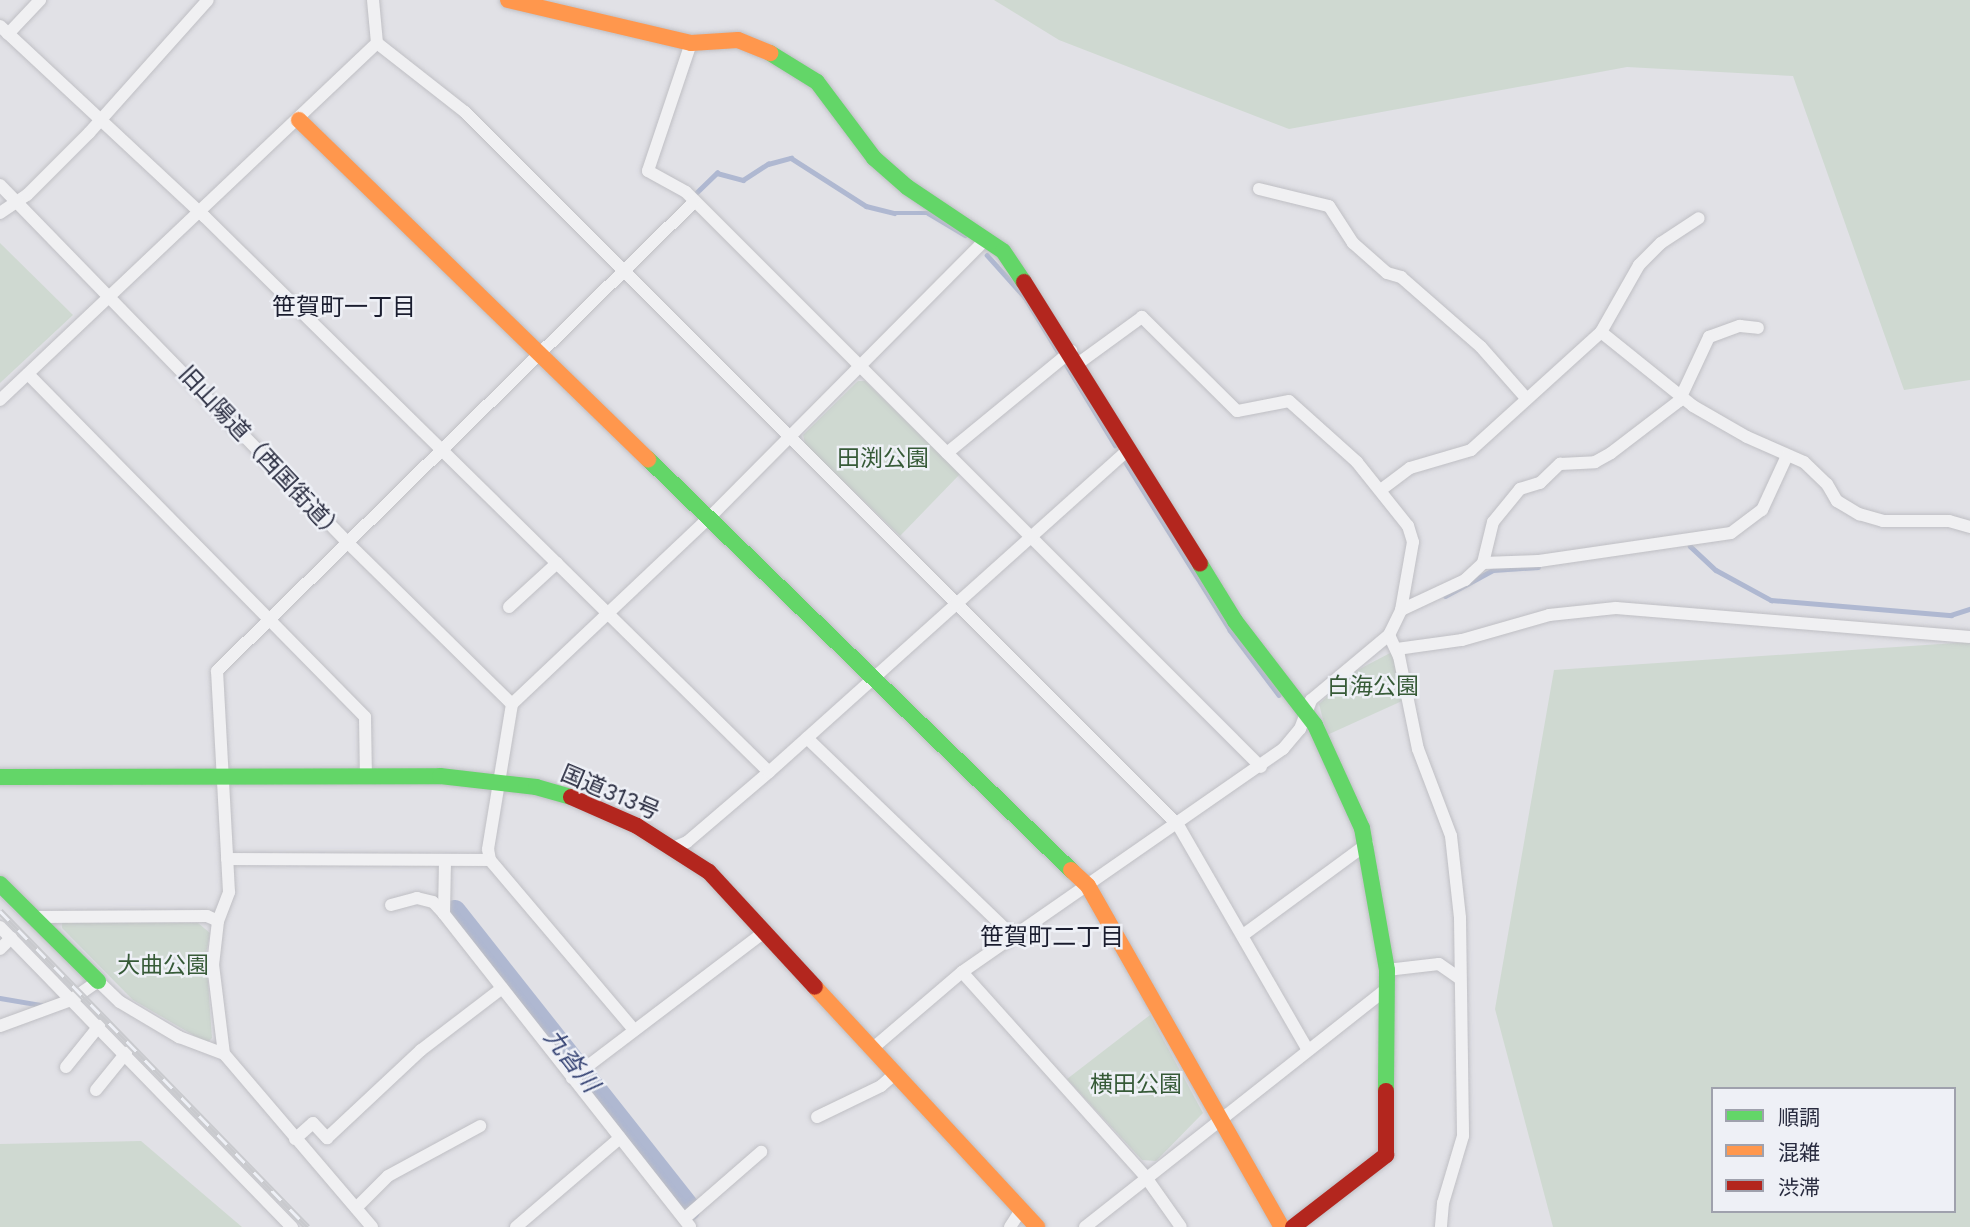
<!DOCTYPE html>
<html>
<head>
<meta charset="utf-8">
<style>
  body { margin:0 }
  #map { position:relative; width:1970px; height:1227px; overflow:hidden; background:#e1e1e6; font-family:"Work Sans","Noto Sans JP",sans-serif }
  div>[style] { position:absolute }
  .green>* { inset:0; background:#cfd9d1 }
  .stream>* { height:4.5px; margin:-2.25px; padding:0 2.25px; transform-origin:2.25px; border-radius:2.25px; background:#afb8d1 }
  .river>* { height:26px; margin:-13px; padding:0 13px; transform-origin:13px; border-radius:13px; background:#afb8d1 }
  .roads { filter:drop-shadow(0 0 2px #bfbfc4) drop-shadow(0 0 2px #bfbfc4) }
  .street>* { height:12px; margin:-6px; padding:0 6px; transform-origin:6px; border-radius:6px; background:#f0f0f2 }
  .fast>* { height:16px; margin:-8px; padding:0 8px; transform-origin:8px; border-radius:8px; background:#63d668 }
  .slow>* { height:16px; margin:-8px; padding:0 8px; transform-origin:8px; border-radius:8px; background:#ff974d }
  .jam>* { height:16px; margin:-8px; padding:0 8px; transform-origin:8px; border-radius:8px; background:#b3261e }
  .rail>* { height:7px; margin-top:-3.5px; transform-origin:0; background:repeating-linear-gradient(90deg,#eef0f6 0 13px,#c9cace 0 26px); box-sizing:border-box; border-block:2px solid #c9cace }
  span { translate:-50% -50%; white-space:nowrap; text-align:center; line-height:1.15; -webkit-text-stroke:5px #eef0f6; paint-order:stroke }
  .street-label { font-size:23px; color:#282b3f }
  .park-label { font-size:23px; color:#365a37 }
  .neighbourhood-label { font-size:24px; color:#1a1d2f }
  .water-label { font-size:24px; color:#334172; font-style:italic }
  .legend { position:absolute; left:1711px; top:1087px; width:245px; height:126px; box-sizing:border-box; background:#eef0f6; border:2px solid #9fa1ad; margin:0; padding:9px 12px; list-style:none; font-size:21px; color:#282b3f }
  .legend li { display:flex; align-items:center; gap:14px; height:35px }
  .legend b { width:35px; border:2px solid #9fa1ad }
</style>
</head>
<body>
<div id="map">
  <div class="green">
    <i style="clip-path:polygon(994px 0,1970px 0,1970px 380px,1904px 390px,1793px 76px,1627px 67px,1289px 129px,1059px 40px)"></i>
    <i style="clip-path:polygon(0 243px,73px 315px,0 383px)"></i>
    <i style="clip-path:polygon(858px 381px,865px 381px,960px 474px,900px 536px,805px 444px,803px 435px)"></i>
    <i style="clip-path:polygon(evenodd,1970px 642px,1970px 1227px,1553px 1227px,1495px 1009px,1554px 670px,1970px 642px,1713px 1089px,1954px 1089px,1954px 1211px,1713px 1211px,1713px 1089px)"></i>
    <i style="clip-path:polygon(1392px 652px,1397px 656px,1402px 701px,1327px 735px,1319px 704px,1352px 673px)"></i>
    <i style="clip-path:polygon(62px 922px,198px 923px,210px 933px,206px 954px,212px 1038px,207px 1043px,133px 1000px,62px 928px)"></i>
    <i style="clip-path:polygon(1150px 1015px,1203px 1113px,1156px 1161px,1142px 1160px,1067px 1079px)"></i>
    <i style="clip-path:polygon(141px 1141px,242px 1227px,0 1227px,0 1144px)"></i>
  </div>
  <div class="stream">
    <i style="left:697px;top:192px;width:28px;rotate:-44deg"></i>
    <i style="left:717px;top:173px;width:27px;rotate:15deg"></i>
    <i style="left:743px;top:180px;width:30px;rotate:-33deg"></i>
    <i style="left:768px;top:164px;width:24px;rotate:-15deg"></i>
    <i style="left:791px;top:158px;width:89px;rotate:32.6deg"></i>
    <i style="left:866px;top:206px;width:29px;rotate:14deg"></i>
    <i style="left:894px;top:213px;width:34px"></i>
    <i style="left:928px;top:213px;width:43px;rotate:30.7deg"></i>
    <i style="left:987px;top:255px;width:57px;rotate:47.9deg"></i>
    <i style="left:1025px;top:297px;width:63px;rotate:58.6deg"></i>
    <i style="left:1066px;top:364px;width:95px;rotate:58.8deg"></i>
    <i style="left:1125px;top:461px;width:199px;rotate:58.1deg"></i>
    <i style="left:1230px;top:630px;width:81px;rotate:53deg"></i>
    <i style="left:1690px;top:546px;width:35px;rotate:43deg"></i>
    <i style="left:1716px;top:570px;width:63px;rotate:28.6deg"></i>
    <i style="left:1771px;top:600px;width:181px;rotate:4.8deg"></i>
    <i style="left:1951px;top:615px;width:20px;rotate:-18deg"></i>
    <i style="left:1445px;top:596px;width:55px;rotate:-28.4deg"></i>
    <i style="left:1493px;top:570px;width:45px;rotate:-3.8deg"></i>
    <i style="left:0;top:998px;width:42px;rotate:9.7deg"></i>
  </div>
  <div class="river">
    <i style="left:454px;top:913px;width:377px;rotate:51.7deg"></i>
  </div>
  <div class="roads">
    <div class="street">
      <i style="left:373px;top:0;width:43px;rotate:84.7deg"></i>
      <i style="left:377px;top:43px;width:112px;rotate:38.1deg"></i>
      <i style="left:465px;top:112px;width:1008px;rotate:45deg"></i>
      <i style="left:1178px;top:825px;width:258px;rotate:60deg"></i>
      <i style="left:0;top:26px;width:280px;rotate:43deg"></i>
      <i style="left:205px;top:217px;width:791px;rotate:44.54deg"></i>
      <i style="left:8px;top:34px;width:47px;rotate:-46.7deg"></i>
      <i style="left:691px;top:43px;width:135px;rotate:108.6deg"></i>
      <i style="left:648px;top:171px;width:43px;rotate:28.9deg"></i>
      <i style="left:686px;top:192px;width:813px;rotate:45deg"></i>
      <i style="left:0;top:185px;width:499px;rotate:45.8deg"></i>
      <i style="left:348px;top:543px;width:230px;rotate:44.5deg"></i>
      <i style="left:1259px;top:189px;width:72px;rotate:13.7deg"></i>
      <i style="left:1329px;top:206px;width:44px;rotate:57deg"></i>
      <i style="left:1353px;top:243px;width:45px;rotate:41.4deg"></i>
      <i style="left:1387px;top:273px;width:15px;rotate:16deg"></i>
      <i style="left:1401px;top:277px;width:106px;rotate:41.2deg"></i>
      <i style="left:1481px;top:347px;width:68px;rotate:48.6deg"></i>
      <i style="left:0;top:213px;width:32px;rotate:-34deg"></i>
      <i style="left:27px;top:195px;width:88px;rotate:-45deg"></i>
      <i style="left:89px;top:133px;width:178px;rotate:-48.2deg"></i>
      <i style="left:1601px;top:332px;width:118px;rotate:38.8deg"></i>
      <i style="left:1693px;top:406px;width:62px;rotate:29.9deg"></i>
      <i style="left:1747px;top:437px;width:62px;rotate:23.7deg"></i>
      <i style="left:1804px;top:462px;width:32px;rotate:44deg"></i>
      <i style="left:1827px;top:484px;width:20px;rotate:60deg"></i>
      <i style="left:1837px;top:501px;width:26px;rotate:31deg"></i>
      <i style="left:1859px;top:514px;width:25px;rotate:16deg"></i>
      <i style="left:1883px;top:521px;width:66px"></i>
      <i style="left:1949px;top:521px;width:22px;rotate:16deg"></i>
      <i style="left:28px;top:374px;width:481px;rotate:45.5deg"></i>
      <i style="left:365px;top:717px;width:61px;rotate:89.1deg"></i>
      <i style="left:0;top:400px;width:519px;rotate:-43.44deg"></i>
      <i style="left:947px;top:453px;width:161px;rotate:-39.4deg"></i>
      <i style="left:1382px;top:489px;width:35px;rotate:-37deg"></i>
      <i style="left:1410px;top:468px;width:64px;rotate:-16.4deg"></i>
      <i style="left:1471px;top:450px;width:176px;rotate:-42.2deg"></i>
      <i style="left:1601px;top:332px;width:77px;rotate:-60.4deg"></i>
      <i style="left:1639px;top:265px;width:31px;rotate:-45deg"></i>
      <i style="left:1661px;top:243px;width:45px;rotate:-33.3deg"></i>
      <i style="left:1483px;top:563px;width:42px;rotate:-76.3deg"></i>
      <i style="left:1493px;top:522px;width:43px;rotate:-50.7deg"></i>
      <i style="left:1520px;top:489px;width:21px;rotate:-17deg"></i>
      <i style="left:1540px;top:483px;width:28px;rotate:-44deg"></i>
      <i style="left:1560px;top:464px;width:35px;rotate:-3deg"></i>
      <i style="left:1595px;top:462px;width:18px;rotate:-29deg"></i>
      <i style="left:1611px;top:453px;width:86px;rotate:-37.4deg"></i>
      <i style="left:1679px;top:401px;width:71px;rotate:-64.9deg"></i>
      <i style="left:1709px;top:337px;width:33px;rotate:-20deg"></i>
      <i style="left:1740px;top:326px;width:18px;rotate:6deg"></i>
      <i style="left:509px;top:607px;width:65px;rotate:-42.5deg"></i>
      <i style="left:1401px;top:610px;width:71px;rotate:-25.1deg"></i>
      <i style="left:1465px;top:580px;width:25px;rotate:-43deg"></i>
      <i style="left:1483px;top:563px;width:56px;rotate:-2deg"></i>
      <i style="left:1539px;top:561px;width:194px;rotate:-8.3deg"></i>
      <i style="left:1731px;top:533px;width:39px;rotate:-37deg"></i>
      <i style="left:1762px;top:510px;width:60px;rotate:-65.2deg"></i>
      <i style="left:1389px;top:635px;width:23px;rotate:65deg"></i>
      <i style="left:1399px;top:656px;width:95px;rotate:78.5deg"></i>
      <i style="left:1418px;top:749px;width:93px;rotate:69.2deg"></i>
      <i style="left:1451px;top:836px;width:82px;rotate:83.7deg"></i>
      <i style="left:1460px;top:918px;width:218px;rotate:89.2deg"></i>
      <i style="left:1463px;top:1136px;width:70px;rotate:106.6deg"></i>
      <i style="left:1443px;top:1203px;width:24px;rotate:95deg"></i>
      <i style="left:1397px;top:649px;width:66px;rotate:-7.9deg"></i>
      <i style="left:1462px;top:640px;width:91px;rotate:-16deg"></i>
      <i style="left:1549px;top:615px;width:67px;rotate:-6deg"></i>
      <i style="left:1616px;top:608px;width:355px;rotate:4.7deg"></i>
      <i style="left:807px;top:738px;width:286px;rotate:43.9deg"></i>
      <i style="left:675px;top:847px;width:13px;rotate:-23deg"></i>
      <i style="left:687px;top:842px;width:108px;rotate:-40.5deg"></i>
      <i style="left:769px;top:772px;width:482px;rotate:-41.9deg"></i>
      <i style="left:227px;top:859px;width:263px;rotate:0.2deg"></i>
      <i style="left:490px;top:860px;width:223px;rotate:49.7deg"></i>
      <i style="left:490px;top:860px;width:11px;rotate:-100deg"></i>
      <i style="left:488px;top:849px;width:147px;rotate:-80.6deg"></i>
      <i style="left:512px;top:704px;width:271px;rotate:-43.4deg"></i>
      <i style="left:709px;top:518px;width:393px;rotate:-45.2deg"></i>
      <i style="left:445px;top:861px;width:53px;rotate:91.1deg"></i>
      <i style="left:444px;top:914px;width:398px;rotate:51.8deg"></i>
      <i style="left:391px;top:905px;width:27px;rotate:-15deg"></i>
      <i style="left:417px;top:898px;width:16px;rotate:14deg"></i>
      <i style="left:433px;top:902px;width:16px;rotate:47deg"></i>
      <i style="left:35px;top:917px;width:172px;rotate:-0.3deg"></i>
      <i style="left:207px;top:916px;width:12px;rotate:24deg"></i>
      <i style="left:0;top:927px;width:419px;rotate:45.8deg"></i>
      <i style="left:1243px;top:935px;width:154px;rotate:-36.3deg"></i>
      <i style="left:0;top:949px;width:16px;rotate:-45deg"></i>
      <i style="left:1387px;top:970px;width:52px;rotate:-6.6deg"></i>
      <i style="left:1439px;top:964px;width:24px;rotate:35deg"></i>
      <i style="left:962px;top:972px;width:274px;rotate:48.1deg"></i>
      <i style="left:1145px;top:1176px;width:62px;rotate:54.8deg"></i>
      <i style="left:0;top:1026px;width:76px;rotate:-20.1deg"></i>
      <i style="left:71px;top:1000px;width:33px;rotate:-35deg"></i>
      <i style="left:98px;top:981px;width:30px;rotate:44deg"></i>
      <i style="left:120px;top:1002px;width:69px;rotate:30.7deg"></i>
      <i style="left:179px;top:1037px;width:48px;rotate:20.7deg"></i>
      <i style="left:873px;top:1048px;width:117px;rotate:-40.5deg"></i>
      <i style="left:962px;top:972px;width:391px;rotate:-34.8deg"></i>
      <i style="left:1283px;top:749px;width:26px;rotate:-50deg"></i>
      <i style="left:1300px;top:729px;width:31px;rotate:-69deg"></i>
      <i style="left:1311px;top:700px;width:102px;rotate:-39.8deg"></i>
      <i style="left:1389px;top:635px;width:28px;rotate:-64deg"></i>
      <i style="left:1401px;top:610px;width:69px;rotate:-80deg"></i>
      <i style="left:1413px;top:542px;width:17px;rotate:-107deg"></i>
      <i style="left:1408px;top:526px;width:82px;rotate:-128.6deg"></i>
      <i style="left:1357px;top:462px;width:91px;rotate:-138.1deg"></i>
      <i style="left:1289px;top:401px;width:53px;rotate:169.1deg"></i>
      <i style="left:1237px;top:411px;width:134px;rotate:-135.3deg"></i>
      <i style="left:1142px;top:317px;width:78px;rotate:143.9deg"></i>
      <i style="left:66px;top:1067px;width:53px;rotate:-51.2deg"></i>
      <i style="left:572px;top:1078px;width:243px;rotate:-37.2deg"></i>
      <i style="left:96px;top:1090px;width:48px;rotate:-51deg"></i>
      <i style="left:817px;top:1117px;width:71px;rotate:-25.8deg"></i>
      <i style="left:881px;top:1086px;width:20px;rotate:-41deg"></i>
      <i style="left:295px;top:1139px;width:24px;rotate:-42deg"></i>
      <i style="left:313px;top:1123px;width:21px;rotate:47deg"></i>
      <i style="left:327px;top:1138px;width:129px;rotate:-43.1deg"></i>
      <i style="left:421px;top:1050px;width:102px;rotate:-37.4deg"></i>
      <i style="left:356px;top:1208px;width:45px;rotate:-45deg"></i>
      <i style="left:388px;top:1176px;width:105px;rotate:-28.5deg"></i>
      <i style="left:685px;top:1218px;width:101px;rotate:-41deg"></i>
      <i style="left:372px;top:1227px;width:228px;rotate:-130.5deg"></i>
      <i style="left:224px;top:1054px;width:90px;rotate:-97deg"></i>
      <i style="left:213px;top:965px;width:44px;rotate:-83.5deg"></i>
      <i style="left:218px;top:921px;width:31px;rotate:-69deg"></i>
      <i style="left:229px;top:892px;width:221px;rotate:-93.1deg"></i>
      <i style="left:217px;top:671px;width:669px;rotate:-44.52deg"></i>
      <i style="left:516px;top:1227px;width:137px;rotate:-40.6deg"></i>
      <i style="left:1010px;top:1227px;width:20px;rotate:-57deg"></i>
      <i style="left:1085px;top:1227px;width:384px;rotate:-38.3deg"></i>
    </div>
    <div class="fast">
      <i style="left:770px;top:53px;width:55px;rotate:31.7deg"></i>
      <i style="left:817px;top:82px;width:95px;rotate:53.1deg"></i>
      <i style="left:874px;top:158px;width:44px;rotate:41.3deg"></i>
      <i style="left:907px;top:187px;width:115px;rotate:33.7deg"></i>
      <i style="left:1003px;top:251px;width:37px;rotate:56deg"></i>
      <i style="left:648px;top:459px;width:590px;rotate:44.18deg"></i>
      <i style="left:1200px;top:564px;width:67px;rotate:58.4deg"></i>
      <i style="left:1235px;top:621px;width:131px;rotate:52.4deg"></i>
      <i style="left:1315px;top:725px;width:113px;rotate:65.5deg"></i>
      <i style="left:1362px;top:828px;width:144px;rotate:80deg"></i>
      <i style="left:1387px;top:970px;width:121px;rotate:90.5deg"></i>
      <i style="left:0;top:777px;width:440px;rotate:-0.1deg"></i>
      <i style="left:440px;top:776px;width:97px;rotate:6.5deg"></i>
      <i style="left:536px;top:787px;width:36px;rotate:16deg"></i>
      <i style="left:0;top:884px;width:138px;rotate:44.7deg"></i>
    </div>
    <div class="slow">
      <i style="left:508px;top:0;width:188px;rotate:13.2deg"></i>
      <i style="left:691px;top:43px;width:47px;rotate:-3.7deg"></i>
      <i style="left:738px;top:40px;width:35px;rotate:22deg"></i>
      <i style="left:299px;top:120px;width:487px;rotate:44.2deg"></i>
      <i style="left:1071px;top:870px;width:23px;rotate:43deg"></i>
      <i style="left:1088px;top:886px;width:392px;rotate:60.4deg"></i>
      <i style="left:815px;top:987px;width:327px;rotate:47.2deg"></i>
    </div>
    <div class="jam">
      <i style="left:1024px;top:282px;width:332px;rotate:58deg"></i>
      <i style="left:571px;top:797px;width:72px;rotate:23.7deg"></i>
      <i style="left:637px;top:826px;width:85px;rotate:32.6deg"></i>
      <i style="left:709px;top:872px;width:156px;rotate:47.3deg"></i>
      <i style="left:1293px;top:1227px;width:118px;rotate:-37.7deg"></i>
      <i style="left:1386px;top:1155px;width:64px;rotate:-90deg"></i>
    </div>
  </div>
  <div class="rail">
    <i style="left:0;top:911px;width:441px;rotate:45.8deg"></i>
  </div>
  <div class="street-label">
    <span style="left:261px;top:454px;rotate:47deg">旧山陽道（西国街道）</span>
    <span style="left:610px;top:793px;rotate:23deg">国道313号</span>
  </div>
  <div class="park-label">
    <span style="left:883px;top:459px">田渕公園</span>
    <span style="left:1373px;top:687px">白海公園</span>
    <span style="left:163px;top:966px">大曲公園</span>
    <span style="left:1136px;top:1085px">横田公園</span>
  </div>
  <div class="neighbourhood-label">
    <span style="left:344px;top:308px">笹賀町一丁目</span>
    <span style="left:1052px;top:938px">笹賀町二丁目</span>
  </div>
  <div class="water-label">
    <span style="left:571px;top:1061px;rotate:52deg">九沓川</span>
  </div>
  <ul class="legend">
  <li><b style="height:9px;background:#63d668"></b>順調</li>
  <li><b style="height:9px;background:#ff974d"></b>混雑</li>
  <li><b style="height:9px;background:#b3261e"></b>渋滞</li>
  </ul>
</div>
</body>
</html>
